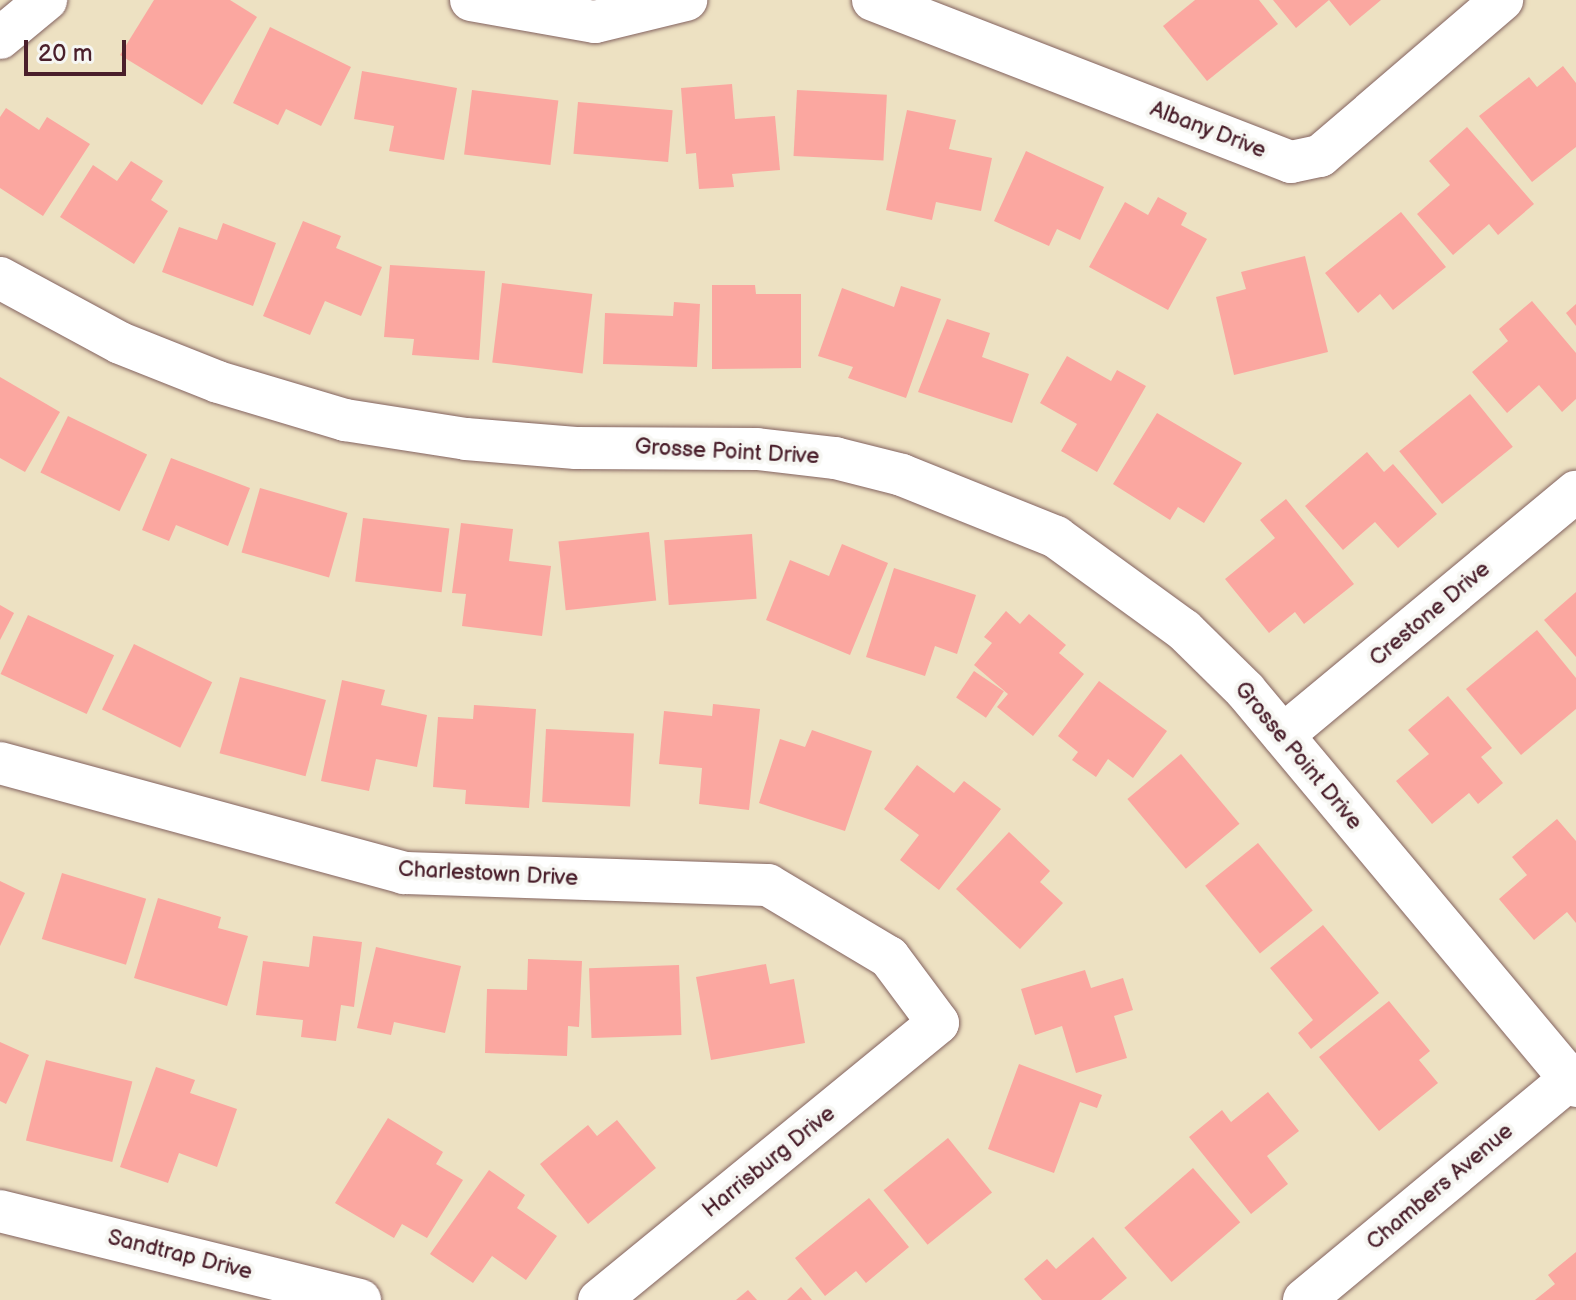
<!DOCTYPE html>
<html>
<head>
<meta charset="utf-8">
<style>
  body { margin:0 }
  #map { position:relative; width:1576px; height:1300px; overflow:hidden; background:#ede1c2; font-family:"Balsamiq Sans",sans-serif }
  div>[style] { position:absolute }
  .building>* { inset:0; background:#fba7a0; transform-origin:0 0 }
  .roads { filter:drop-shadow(0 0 2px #836360) drop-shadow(0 0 2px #836360) }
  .minor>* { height:42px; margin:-21px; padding:0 21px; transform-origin:21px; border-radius:21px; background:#fff }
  span { translate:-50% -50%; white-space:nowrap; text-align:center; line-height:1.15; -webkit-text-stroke:8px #f6f6f2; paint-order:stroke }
  .street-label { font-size:22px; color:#4a1f2b }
  .scale { position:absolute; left:24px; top:40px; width:102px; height:36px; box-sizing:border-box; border:4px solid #4a1f2b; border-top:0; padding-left:10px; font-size:24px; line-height:28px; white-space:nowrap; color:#4a1f2b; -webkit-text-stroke:6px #f6f6f2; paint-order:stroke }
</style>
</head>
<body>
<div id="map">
  <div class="building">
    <i style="clip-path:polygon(154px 0,230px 0,257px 17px,202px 105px,120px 55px)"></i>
    <i style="clip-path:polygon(1195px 0,1259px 0,1278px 24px,1207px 81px,1163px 26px)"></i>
    <i style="clip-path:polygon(1273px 0,1381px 0,1350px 26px,1329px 0,1296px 28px)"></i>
    <i style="clip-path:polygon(270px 27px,351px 67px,321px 126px,286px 109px,278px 125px,233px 103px)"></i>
    <i style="clip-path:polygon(1563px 66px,1576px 83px,1576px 147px,1532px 182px,1479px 116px,1529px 77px,1537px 87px)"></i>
    <i style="clip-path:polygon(362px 71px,457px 88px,444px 160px,389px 151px,394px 126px,354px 119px)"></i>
    <i style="clip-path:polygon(732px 84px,735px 119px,775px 116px,780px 170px,732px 174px,734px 187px,699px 189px,696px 153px,686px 154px,681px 88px)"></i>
    <i style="left:472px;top:90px;width:87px;height:65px;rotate:7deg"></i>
    <i style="left:797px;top:90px;width:90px;height:66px;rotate:3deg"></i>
    <i style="left:578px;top:102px;width:95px;height:52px;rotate:5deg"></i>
    <i style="clip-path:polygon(6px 108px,39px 130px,47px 117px,90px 144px,43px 216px,0 188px,0 117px)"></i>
    <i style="clip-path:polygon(907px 110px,956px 120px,949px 149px,992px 158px,981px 211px,936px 202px,932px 220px,886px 210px)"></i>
    <i style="clip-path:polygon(1467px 127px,1534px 204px,1498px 235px,1489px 224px,1453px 255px,1417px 214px,1450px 185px,1429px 161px)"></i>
    <i style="clip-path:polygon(1026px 151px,1104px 187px,1080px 240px,1057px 229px,1049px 246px,994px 221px)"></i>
    <i style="clip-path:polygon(131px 161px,163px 181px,151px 200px,168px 211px,134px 264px,60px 217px,93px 165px,117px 181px)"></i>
    <i style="clip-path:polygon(1158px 197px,1187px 213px,1181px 225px,1207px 239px,1168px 310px,1089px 267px,1125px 202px,1148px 215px)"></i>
    <i style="clip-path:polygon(1401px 212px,1446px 267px,1393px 310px,1380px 294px,1358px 313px,1325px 273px)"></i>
    <i style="clip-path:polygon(303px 221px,341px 236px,336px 248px,382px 267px,361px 316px,325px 301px,310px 335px,263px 316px)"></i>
    <i style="clip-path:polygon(223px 223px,276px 243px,253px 306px,162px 272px,179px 227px,217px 240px)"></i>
    <i style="clip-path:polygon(1305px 256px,1328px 352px,1234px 375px,1216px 297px,1246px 289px,1241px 272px)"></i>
    <i style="clip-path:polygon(390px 265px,485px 271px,479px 360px,412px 355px,414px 339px,384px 337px)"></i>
    <i style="left:502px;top:283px;width:91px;height:80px;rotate:7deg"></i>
    <i style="clip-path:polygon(712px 285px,755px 285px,756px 294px,801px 294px,801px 368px,712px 369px)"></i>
    <i style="clip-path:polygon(901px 286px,941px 299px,906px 398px,848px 378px,853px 367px,818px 356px,842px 288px,894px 307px)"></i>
    <i style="clip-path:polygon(1532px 301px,1576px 353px,1576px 399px,1562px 412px,1539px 385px,1507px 413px,1472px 372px,1508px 341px,1499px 329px)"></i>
    <i style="clip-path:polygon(674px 302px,700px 304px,697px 367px,603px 364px,605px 313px,673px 316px)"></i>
    <i style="clip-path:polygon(1576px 304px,1576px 326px,1566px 313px)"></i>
    <i style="clip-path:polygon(947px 319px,990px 333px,982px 357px,1029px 374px,1012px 423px,918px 392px)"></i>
    <i style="clip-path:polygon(1067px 356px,1111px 381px,1117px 370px,1146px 386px,1097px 472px,1061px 451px,1077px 424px,1040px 403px)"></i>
    <i style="clip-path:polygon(0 377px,60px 412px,25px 472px,0 458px)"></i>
    <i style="left:1470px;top:394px;width:68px;height:91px;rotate:51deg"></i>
    <i style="clip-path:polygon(1157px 413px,1242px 463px,1204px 523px,1178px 507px,1170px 520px,1113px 484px)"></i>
    <i style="left:68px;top:416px;width:88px;height:63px;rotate:26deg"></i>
    <i style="clip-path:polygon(1367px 452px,1384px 472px,1393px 464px,1437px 514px,1398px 548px,1375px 522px,1343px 550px,1305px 506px)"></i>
    <i style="clip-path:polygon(171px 458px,250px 488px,228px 546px,176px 525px,169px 541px,142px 530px)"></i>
    <i style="left:260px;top:488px;width:91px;height:67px;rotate:16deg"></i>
    <i style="clip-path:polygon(1286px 499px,1354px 584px,1304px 624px,1295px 612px,1269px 633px,1225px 579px,1275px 538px,1260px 520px)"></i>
    <i style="left:363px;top:518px;width:87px;height:64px;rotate:7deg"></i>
    <i style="clip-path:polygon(461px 523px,513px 529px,509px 561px,551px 566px,542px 636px,462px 626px,466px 594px,452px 593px)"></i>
    <i style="left:649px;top:532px;width:69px;height:91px;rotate:84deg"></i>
    <i style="left:752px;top:534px;width:65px;height:88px;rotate:86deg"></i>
    <i style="clip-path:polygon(842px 544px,888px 563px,850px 655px,766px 620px,790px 560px,829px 576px)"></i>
    <i style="clip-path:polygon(894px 568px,976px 595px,957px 654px,935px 646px,925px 676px,866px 657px)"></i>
    <i style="clip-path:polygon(1576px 592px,1576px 657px,1544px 620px)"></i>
    <i style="clip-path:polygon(0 605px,14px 613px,0 640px)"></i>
    <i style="clip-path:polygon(1006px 611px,1020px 624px,1029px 614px,1066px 645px,1059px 653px,1084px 674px,1033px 736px,997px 707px,1008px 694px,974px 665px,992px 643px,984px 637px)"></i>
    <i style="left:28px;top:615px;width:95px;height:65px;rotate:25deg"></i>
    <i style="clip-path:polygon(1537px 630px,1576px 678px,1576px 709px,1521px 755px,1466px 689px)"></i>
    <i style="left:134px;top:644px;width:87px;height:73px;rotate:26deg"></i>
    <i style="left:974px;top:671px;width:36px;height:32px;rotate:34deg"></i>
    <i style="left:240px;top:677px;width:89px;height:79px;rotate:15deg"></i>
    <i style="clip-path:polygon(342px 680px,385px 690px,381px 705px,427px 715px,417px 767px,376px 759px,369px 791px,321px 781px)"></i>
    <i style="clip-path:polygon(1099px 681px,1167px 731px,1133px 778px,1108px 759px,1096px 777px,1072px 760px,1078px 752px,1058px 736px)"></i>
    <i style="clip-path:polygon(1448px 696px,1492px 748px,1481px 757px,1503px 783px,1478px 804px,1469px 793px,1432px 824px,1396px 781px,1429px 754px,1408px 730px)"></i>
    <i style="clip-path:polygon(713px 704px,760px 709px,749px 810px,699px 804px,702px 768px,659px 764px,664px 711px,712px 716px)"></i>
    <i style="clip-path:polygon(474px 705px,536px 709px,529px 808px,465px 804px,466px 790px,433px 787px,438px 717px,473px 719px)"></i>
    <i style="left:546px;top:729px;width:88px;height:73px;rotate:3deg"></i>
    <i style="clip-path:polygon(812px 730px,872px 751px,845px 831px,759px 803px,780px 739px,805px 747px)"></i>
    <i style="left:1181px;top:754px;width:91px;height:70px;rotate:50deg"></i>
    <i style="clip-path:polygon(917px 765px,954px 793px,964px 781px,1001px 809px,939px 890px,900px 860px,919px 835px,884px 809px)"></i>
    <i style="clip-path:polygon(1557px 819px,1576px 841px,1576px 923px,1567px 912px,1534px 940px,1499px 899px,1527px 875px,1512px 857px)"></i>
    <i style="clip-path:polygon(1009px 832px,1050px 871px,1040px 882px,1063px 903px,1020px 949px,956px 889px)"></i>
    <i style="left:1258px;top:843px;width:87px;height:68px;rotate:51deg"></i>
    <i style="left:62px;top:873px;width:88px;height:69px;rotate:17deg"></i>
    <i style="clip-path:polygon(0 881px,25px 893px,0 946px)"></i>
    <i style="clip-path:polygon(158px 898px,221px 917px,218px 928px,248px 936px,227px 1006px,134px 978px)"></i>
    <i style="clip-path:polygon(1323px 925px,1379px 993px,1311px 1049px,1298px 1033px,1313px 1020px,1270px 968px)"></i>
    <i style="clip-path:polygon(313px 936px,362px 942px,354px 1007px,341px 1005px,336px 1041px,301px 1037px,303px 1020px,256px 1015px,263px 961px,309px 967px)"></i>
    <i style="clip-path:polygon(376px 947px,461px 966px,445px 1033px,394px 1022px,391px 1035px,357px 1028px)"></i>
    <i style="clip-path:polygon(528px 959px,582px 961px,579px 1027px,568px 1026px,567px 1056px,485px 1053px,487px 989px,527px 990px)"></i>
    <i style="clip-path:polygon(766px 964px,770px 984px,794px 979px,805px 1043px,711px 1060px,696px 977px)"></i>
    <i style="left:679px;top:965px;width:70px;height:90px;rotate:88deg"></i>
    <i style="clip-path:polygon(1085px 970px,1091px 988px,1123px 978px,1133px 1010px,1114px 1016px,1127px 1058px,1076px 1073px,1062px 1026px,1035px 1035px,1021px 989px)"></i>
    <i style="clip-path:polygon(1389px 1001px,1430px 1051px,1419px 1060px,1438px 1083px,1379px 1131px,1319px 1057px)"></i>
    <i style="clip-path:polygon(0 1042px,29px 1055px,6px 1104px,0 1101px)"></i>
    <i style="left:46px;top:1060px;width:89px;height:83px;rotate:14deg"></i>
    <i style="clip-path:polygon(1019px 1064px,1102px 1095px,1097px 1108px,1080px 1102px,1054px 1173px,988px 1149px)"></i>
    <i style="clip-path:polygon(156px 1067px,195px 1080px,190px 1093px,237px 1109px,217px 1167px,179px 1153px,168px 1183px,120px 1167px)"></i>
    <i style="clip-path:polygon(1268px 1092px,1299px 1131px,1267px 1156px,1288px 1184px,1251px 1214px,1189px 1137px,1222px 1110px,1231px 1122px)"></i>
    <i style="clip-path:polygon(388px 1118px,443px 1152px,436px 1164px,463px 1180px,427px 1238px,402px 1224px,394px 1238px,335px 1203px)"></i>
    <i style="clip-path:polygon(617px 1120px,656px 1168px,588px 1224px,540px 1164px,588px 1125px,597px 1136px)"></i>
    <i style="left:948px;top:1138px;width:70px;height:83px;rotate:51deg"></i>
    <i style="left:1193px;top:1168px;width:72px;height:91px;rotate:49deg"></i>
    <i style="clip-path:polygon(489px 1170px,525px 1195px,517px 1208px,557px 1236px,526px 1280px,492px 1256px,473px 1283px,430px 1254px)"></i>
    <i style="clip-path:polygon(869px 1198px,909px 1247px,866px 1283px,856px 1271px,825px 1296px,795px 1258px)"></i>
    <i style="clip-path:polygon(1093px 1237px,1127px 1278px,1101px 1300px,1042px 1300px,1024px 1279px,1047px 1259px,1056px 1269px)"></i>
    <i style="clip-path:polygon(1576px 1252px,1576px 1300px,1535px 1300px,1555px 1284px,1548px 1275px)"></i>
    <i style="clip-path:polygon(801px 1287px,812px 1300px,787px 1300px)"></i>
    <i style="clip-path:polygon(748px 1290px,757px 1300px,736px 1300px)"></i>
  </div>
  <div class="roads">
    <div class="minor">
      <i style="left:471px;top:0;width:126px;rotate:10.1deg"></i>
      <i style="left:595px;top:22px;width:94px;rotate:-13.6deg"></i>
      <i style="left:873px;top:0;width:448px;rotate:21.2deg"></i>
      <i style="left:1291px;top:162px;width:30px;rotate:-12deg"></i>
      <i style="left:1320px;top:156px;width:240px;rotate:-40.6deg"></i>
      <i style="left:0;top:38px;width:60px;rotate:-39.6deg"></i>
      <i style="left:0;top:278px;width:136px;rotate:28.4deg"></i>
      <i style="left:120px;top:343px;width:105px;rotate:21.7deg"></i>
      <i style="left:218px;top:382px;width:133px;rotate:16.7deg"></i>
      <i style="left:345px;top:420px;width:122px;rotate:8.9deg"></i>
      <i style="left:466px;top:439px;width:110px;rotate:4.7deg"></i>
      <i style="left:576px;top:448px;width:181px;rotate:0.3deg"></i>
      <i style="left:757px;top:449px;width:79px;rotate:6.6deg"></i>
      <i style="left:835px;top:458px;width:69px;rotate:14.2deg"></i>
      <i style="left:902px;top:475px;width:166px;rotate:21.9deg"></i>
      <i style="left:1056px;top:537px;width:158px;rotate:36deg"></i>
      <i style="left:1184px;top:630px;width:86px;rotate:44.5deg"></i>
      <i style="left:1245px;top:690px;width:516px;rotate:50.11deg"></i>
      <i style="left:1283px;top:735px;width:381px;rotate:-39.7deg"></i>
      <i style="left:0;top:763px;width:419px;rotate:15.2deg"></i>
      <i style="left:404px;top:873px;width:364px;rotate:1.9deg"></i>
      <i style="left:768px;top:885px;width:141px;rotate:30.8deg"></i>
      <i style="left:889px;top:957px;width:82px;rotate:53.4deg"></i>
      <i style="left:938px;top:1023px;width:438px;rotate:140.7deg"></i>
      <i style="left:0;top:1211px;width:371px;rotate:13.9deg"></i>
      <i style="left:1304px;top:1300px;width:354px;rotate:-39.7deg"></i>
    </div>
  </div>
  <div class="street-label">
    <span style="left:1208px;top:130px;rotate:21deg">Albany Drive</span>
    <span style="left:727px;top:452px;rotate:3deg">Grosse Point Drive</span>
    <span style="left:1430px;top:614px;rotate:-40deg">Crestone Drive</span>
    <span style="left:1298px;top:756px;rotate:50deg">Grosse Point Drive</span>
    <span style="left:488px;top:874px;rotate:3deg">Charlestown Drive</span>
    <span style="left:769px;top:1162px;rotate:-39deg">Harrisburg Drive</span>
    <span style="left:1440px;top:1187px;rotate:-40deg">Chambers Avenue</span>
    <span style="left:180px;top:1255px;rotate:14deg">Sandtrap Drive</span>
  </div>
  <div class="scale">20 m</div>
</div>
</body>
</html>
